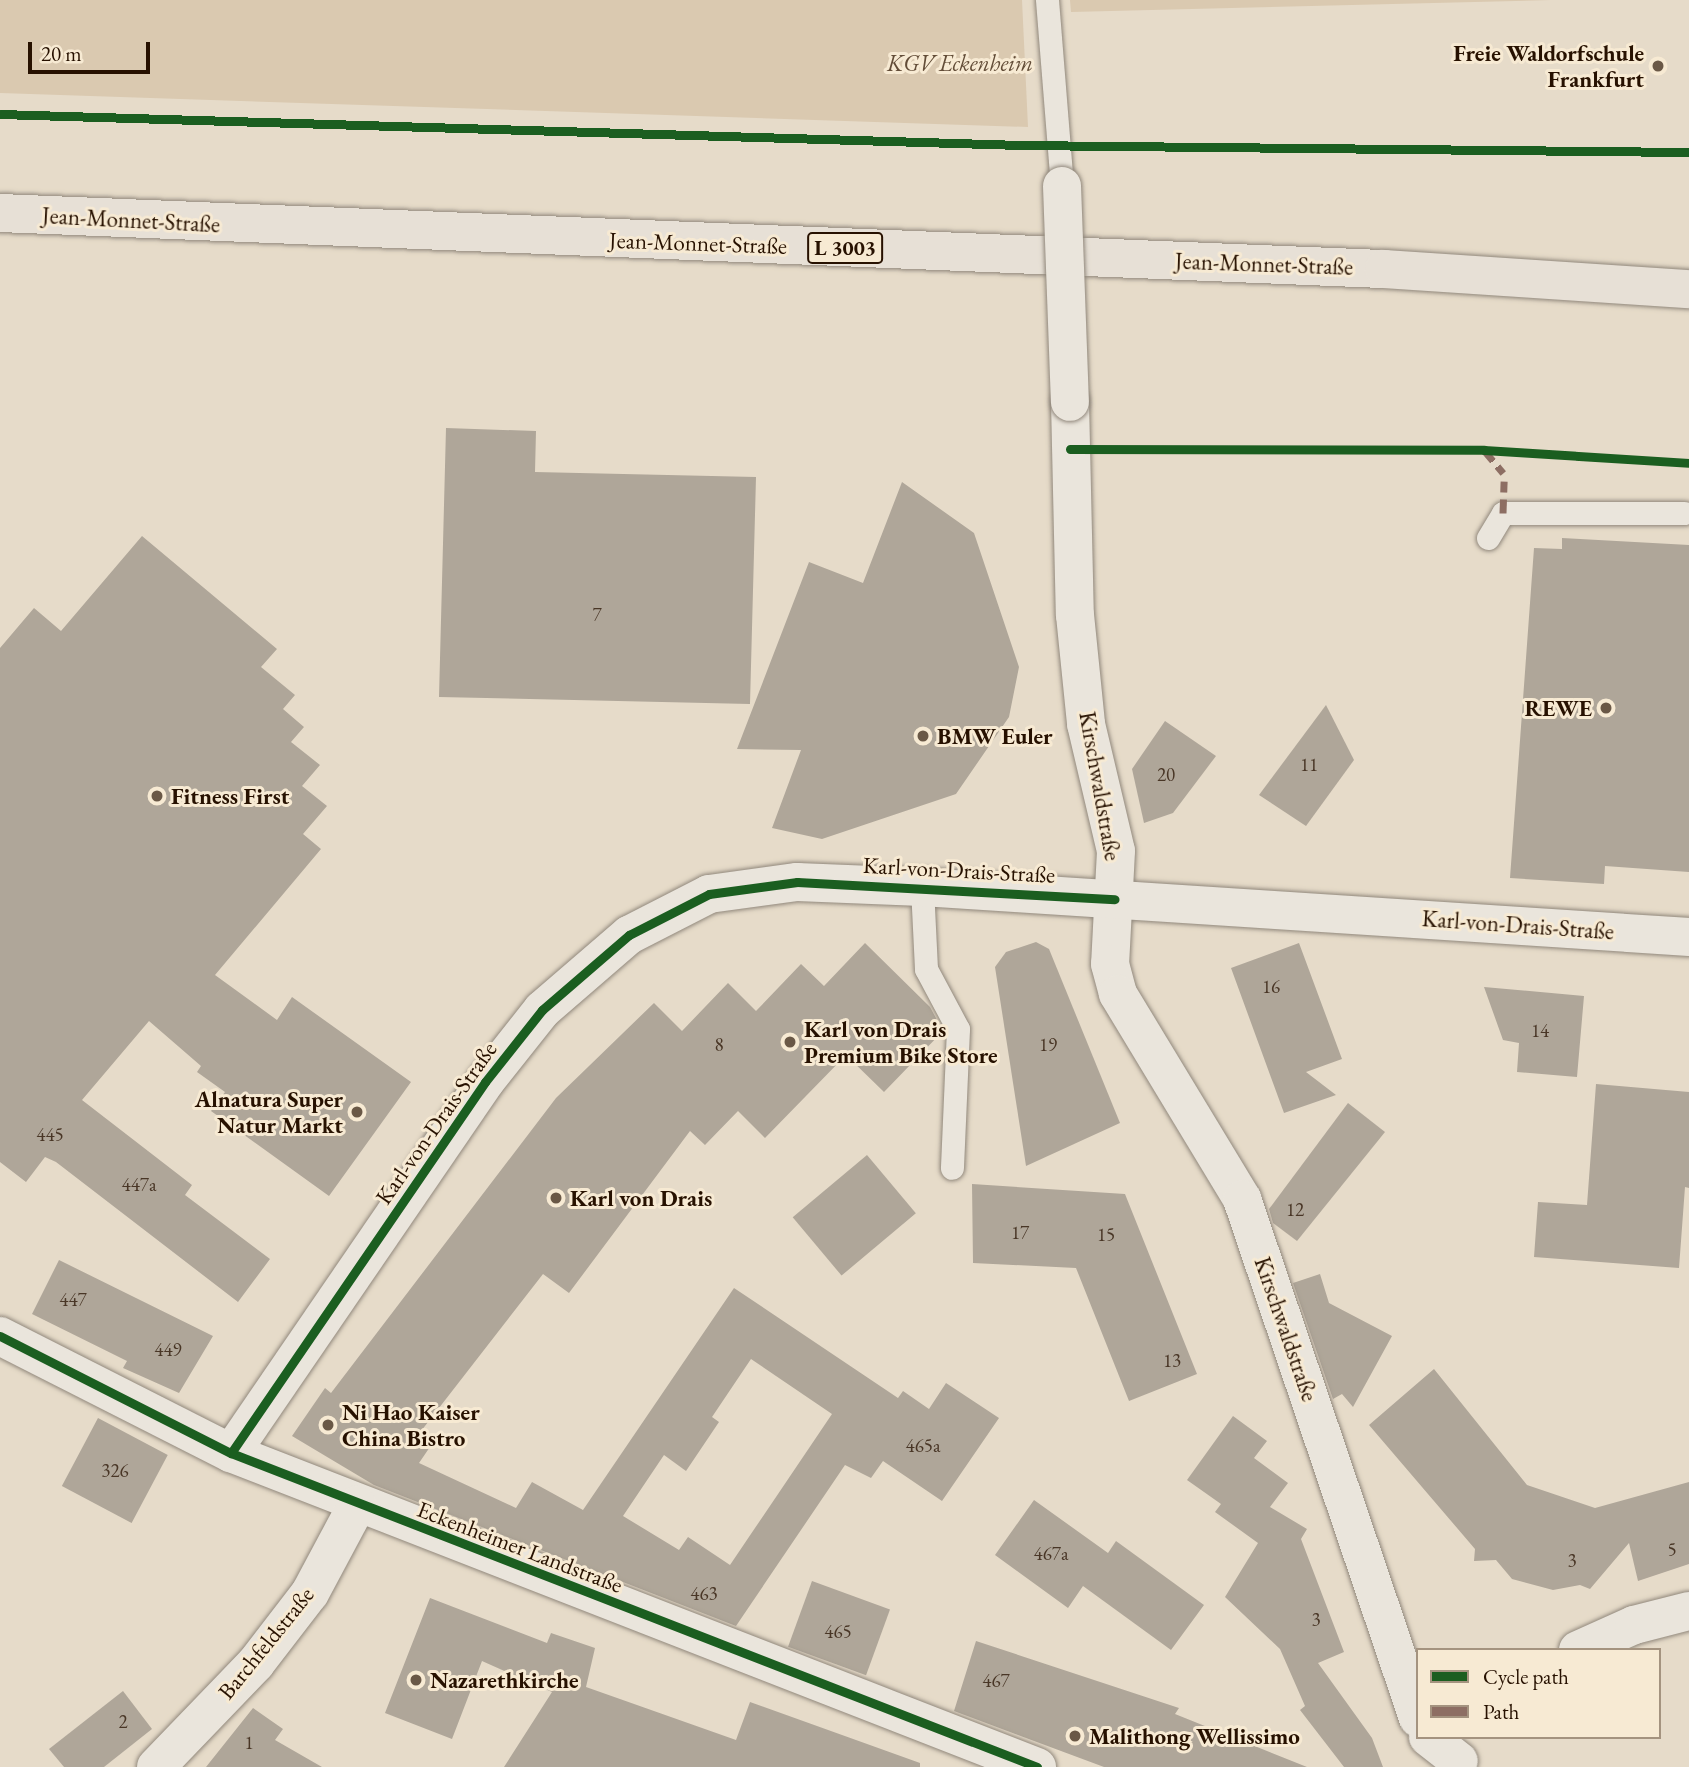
<!DOCTYPE html>
<html>
<head>
<meta charset="utf-8">
<style>
  body { margin:0 }
  #map { position:relative; width:1689px; height:1767px; overflow:hidden; background:#e6dbc9; font-family:"EB Garamond",serif }
  div>[style] { position:absolute }
  .green>* { inset:0; background:#dac9b0 }
  .building>* { inset:0; background:#afa699; transform-origin:0 0 }
  .roads { filter:drop-shadow(0 0 2px #91887c) drop-shadow(0 0 2px #91887c) }
  .service>* { height:23px; margin:-11.5px; padding:0 11.5px; transform-origin:11.5px; border-radius:11.5px; background:#eae5dc }
  .minor>* { height:38px; margin:-19px; padding:0 19px; transform-origin:19px; border-radius:19px; background:#eae5dc }
  .primary>* { height:38px; margin:-19px; padding:0 19px; transform-origin:19px; border-radius:19px; background:#e7e0d6 }
  .bridges { filter:drop-shadow(0 0 2px #91887c) drop-shadow(0 0 2px #91887c) }
  .minor-bridge>* { height:38px; margin:-19px; padding:0 19px; transform-origin:19px; border-radius:19px; background:#eae5dc }
  .quiet>* { height:7px; margin-top:-3.5px; transform-origin:0; background:repeating-linear-gradient(90deg,#8d6e63 0 14px,transparent 0 21px) }
  .cycleway>* { height:9px; margin:-4.5px; padding:0 4.5px; transform-origin:4.5px; border-radius:4.5px; background:#1b5e20 }
  .dots>* { width:19px; height:19px; translate:-50% -50%; box-sizing:border-box; border:4px solid #f7ead3; border-radius:50% }
  span { translate:-50% -50%; white-space:nowrap; text-align:center; line-height:1.15; -webkit-text-stroke:6px #f7ead3; paint-order:stroke }
  .number-label { font-size:19px; color:#493626 }
  .number-label span { -webkit-text-stroke-width:0 }
  .shield-label span { padding:2px 5px; background:#f7ead3; border:2px solid; border-radius:5px; -webkit-text-stroke-width:0 }
  .shield-label { font-size:21px; color:#271100; font-weight:700 }
  .poi-label { font-size:23px; color:#271100; font-weight:700 }
  .right { translate:-100% -50%; text-align:right }
  .left { translate:0 -50%; text-align:left }
  .park-label { font-size:23px; color:#624c37; font-style:italic }
  .street-label { font-size:23px; color:#271100 }
  .legend { position:absolute; left:1416px; top:1648px; width:245px; height:91px; box-sizing:border-box; background:#f7ead3; border:2px solid #a4937f; margin:0; padding:9px 12px; list-style:none; font-size:21px; color:#271100 }
  .legend li { display:flex; align-items:center; gap:14px; height:35px }
  .legend b { width:35px; border:2px solid #a4937f }
  .scale { position:absolute; left:28px; top:42px; width:122px; height:32px; box-sizing:border-box; border:4px solid #271100; border-top:0; padding-left:9px; font-size:21px; line-height:24px; white-space:nowrap; color:#271100; -webkit-text-stroke:5px #f7ead3; paint-order:stroke }
</style>
</head>
<body>
<div id="map">
  <div class="green">
    <i style="clip-path:polygon(0 0,1022px 0,1028px 127px,0 93px)"></i>
    <i style="clip-path:polygon(1070px 0,1551px 0,1071px 12px)"></i>
  </div>
  <div class="building">
    <i style="clip-path:polygon(446px 428px,536px 431px,535px 472px,756px 477px,750px 704px,439px 697px)"></i>
    <i style="clip-path:polygon(902px 482px,974px 533px,1019px 667px,1009px 717px,956px 794px,822px 839px,772px 828px,801px 750px,737px 749px,809px 562px,863px 583px)"></i>
    <i style="clip-path:polygon(142px 536px,277px 649px,261px 667px,295px 695px,283px 709px,304px 727px,291px 742px,320px 765px,302px 786px,327px 806px,303px 834px,321px 849px,215px 975px,277px 1020px,292px 997px,411px 1082px,329px 1196px,211px 1111px,225px 1092px,197px 1072px,201px 1066px,149px 1021px,82px 1100px,192px 1185px,185px 1195px,270px 1259px,238px 1302px,56px 1162px,45px 1157px,26px 1182px,0 1162px,0 648px,34px 608px,61px 631px)"></i>
    <i style="clip-path:polygon(1562px 538px,1689px 545px,1689px 872px,1605px 866px,1604px 884px,1510px 878px,1534px 548px,1562px 549px)"></i>
    <i style="clip-path:polygon(1326px 705px,1354px 760px,1306px 826px,1259px 795px)"></i>
    <i style="clip-path:polygon(1165px 721px,1216px 756px,1173px 813px,1144px 823px,1132px 769px)"></i>
    <i style="clip-path:polygon(1036px 942px,1049px 949px,1120px 1123px,1026px 1166px,995px 967px,1006px 952px)"></i>
    <i style="clip-path:polygon(evenodd,865px 943px,930px 1007px,943px 1031px,884px 1092px,846px 1055px,765px 1138px,738px 1111px,705px 1145px,690px 1131px,569px 1293px,543px 1274px,418px 1435px,432px 1444px,419px 1463px,516px 1508px,532px 1482px,583px 1510px,734px 1288px,898px 1398px,903px 1391px,929px 1409px,946px 1383px,999px 1418px,942px 1501px,883px 1461px,871px 1478px,845px 1465px,736px 1626px,374px 1485px,292px 1436px,325px 1388px,331px 1393px,556px 1098px,654px 1003px,682px 1031px,728px 983px,756px 1011px,801px 964px,824px 986px,865px 943px,751px 1359px,832px 1414px,730px 1565px,688px 1537px,679px 1550px,623px 1516px,664px 1455px,686px 1471px,719px 1422px,712px 1417px,751px 1359px)"></i>
    <i style="clip-path:polygon(1299px 943px,1342px 1059px,1306px 1072px,1336px 1095px,1284px 1113px,1231px 968px)"></i>
    <i style="clip-path:polygon(1484px 987px,1584px 996px,1577px 1077px,1517px 1072px,1519px 1043px,1503px 1040px)"></i>
    <i style="clip-path:polygon(1596px 1084px,1689px 1092px,1689px 1188px,1685px 1187px,1679px 1268px,1534px 1257px,1538px 1202px,1587px 1205px)"></i>
    <i style="clip-path:polygon(1348px 1103px,1385px 1132px,1297px 1241px,1273px 1223px,1269px 1209px)"></i>
    <i style="left:867px;top:1155px;width:76px;height:97px;rotate:50deg"></i>
    <i style="clip-path:polygon(972px 1184px,1125px 1194px,1197px 1374px,1129px 1401px,1076px 1268px,973px 1263px)"></i>
    <i style="clip-path:polygon(59px 1260px,213px 1336px,179px 1393px,123px 1368px,127px 1361px,32px 1314px)"></i>
    <i style="clip-path:polygon(1320px 1274px,1329px 1303px,1392px 1336px,1353px 1407px,1342px 1394px,1333px 1399px,1293px 1283px)"></i>
    <i style="clip-path:polygon(1434px 1369px,1527px 1485px,1595px 1508px,1689px 1482px,1689px 1564px,1638px 1581px,1629px 1543px,1590px 1589px,1580px 1585px,1553px 1590px,1512px 1579px,1496px 1560px,1474px 1561px,1475px 1549px,1369px 1425px)"></i>
    <i style="clip-path:polygon(1233px 1416px,1267px 1441px,1254px 1458px,1288px 1483px,1270px 1507px,1307px 1529px,1301px 1539px,1344px 1652px,1318px 1663px,1372px 1738px,1383px 1767px,1344px 1767px,1300px 1710px,1305px 1706px,1280px 1649px,1225px 1597px,1258px 1543px,1215px 1512px,1221px 1504px,1187px 1480px)"></i>
    <i style="left:98px;top:1418px;width:79px;height:77px;rotate:28deg"></i>
    <i style="clip-path:polygon(1034px 1500px,1108px 1553px,1116px 1541px,1204px 1605px,1171px 1650px,1083px 1586px,1068px 1608px,995px 1555px)"></i>
    <i style="left:812px;top:1581px;width:83px;height:70px;rotate:20deg"></i>
    <i style="clip-path:polygon(430px 1598px,547px 1643px,551px 1633px,595px 1648px,586px 1687px,736px 1740px,750px 1702px,920px 1763px,920px 1767px,504px 1767px,552px 1692px,482px 1661px,452px 1739px,385px 1713px)"></i>
    <i style="clip-path:polygon(976px 1641px,1179px 1708px,1175px 1714px,1307px 1767px,1104px 1767px,954px 1711px)"></i>
    <i style="clip-path:polygon(123px 1691px,152px 1729px,104px 1767px,64px 1767px,49px 1749px)"></i>
    <i style="clip-path:polygon(253px 1708px,283px 1729px,275px 1740px,322px 1767px,206px 1767px)"></i>
  </div>
  <div class="roads">
    <div class="service">
      <i style="left:1047px;top:0;width:187px;rotate:85.4deg"></i>
      <i style="left:1488px;top:538px;width:29px;rotate:-59deg"></i>
      <i style="left:1503px;top:513px;width:181px"></i>
      <i style="left:922px;top:887px;width:82px;rotate:87.2deg"></i>
      <i style="left:926px;top:969px;width:68px;rotate:61.9deg"></i>
      <i style="left:958px;top:1029px;width:139px;rotate:92.5deg"></i>
    </div>
    <div class="minor">
      <i style="left:1070px;top:402px;width:213px;rotate:88.7deg"></i>
      <i style="left:1075px;top:615px;width:110px;rotate:84.2deg"></i>
      <i style="left:1086px;top:724px;width:130px;rotate:76.7deg"></i>
      <i style="left:1116px;top:851px;width:113px;rotate:93deg"></i>
      <i style="left:1110px;top:964px;width:31px;rotate:75deg"></i>
      <i style="left:1118px;top:994px;width:240px;rotate:58.8deg"></i>
      <i style="left:1242px;top:1199px;width:548px;rotate:71.27deg"></i>
      <i style="left:0;top:1336px;width:259px;rotate:26.9deg"></i>
      <i style="left:231px;top:1453px;width:865px;rotate:21.28deg"></i>
      <i style="left:231px;top:1453px;width:450px;rotate:-55.6deg"></i>
      <i style="left:485px;top:1082px;width:92px;rotate:-51.6deg"></i>
      <i style="left:542px;top:1010px;width:115px;rotate:-40.8deg"></i>
      <i style="left:629px;top:935px;width:90px;rotate:-27.1deg"></i>
      <i style="left:709px;top:894px;width:89px;rotate:-7.8deg"></i>
      <i style="left:797px;top:882px;width:125px;rotate:2.3deg"></i>
      <i style="left:922px;top:887px;width:769px;rotate:3.73deg"></i>
      <i style="left:1578px;top:1650px;width:61px;rotate:-24.1deg"></i>
      <i style="left:1634px;top:1625px;width:57px;rotate:-14.3deg"></i>
      <i style="left:1428px;top:1737px;width:39px;rotate:38deg"></i>
      <i style="left:156px;top:1767px;width:144px;rotate:-46.1deg"></i>
      <i style="left:256px;top:1663px;width:88px;rotate:-52.4deg"></i>
      <i style="left:310px;top:1593px;width:100px;rotate:-61.9deg"></i>
    </div>
    <div class="primary">
      <i style="left:0;top:213px;width:1385px;rotate:2.32deg"></i>
      <i style="left:1384px;top:269px;width:306px;rotate:3.8deg"></i>
    </div>
  </div>
  <div class="bridges">
    <div class="minor-bridge">
      <i style="left:1062px;top:186px;width:216px;rotate:87.9deg"></i>
    </div>
  </div>
  <div class="quiet">
    <i style="left:1484px;top:450px;width:30px;rotate:50deg"></i>
    <i style="left:1503px;top:513px;width:32px;rotate:-88deg"></i>
  </div>
  <div class="cycleway">
    <i style="left:0;top:114px;width:1020px;rotate:1.74deg"></i>
    <i style="left:1020px;top:145px;width:669px;rotate:0.6deg"></i>
    <i style="left:1070px;top:449px;width:414px;rotate:0.1deg"></i>
    <i style="left:1484px;top:450px;width:205px;rotate:3.6deg"></i>
    <i style="left:0;top:1336px;width:259px;rotate:26.9deg"></i>
    <i style="left:231px;top:1453px;width:865px;rotate:21.28deg"></i>
    <i style="left:231px;top:1453px;width:450px;rotate:-55.6deg"></i>
    <i style="left:485px;top:1082px;width:92px;rotate:-51.6deg"></i>
    <i style="left:542px;top:1010px;width:115px;rotate:-40.8deg"></i>
    <i style="left:629px;top:935px;width:90px;rotate:-27.1deg"></i>
    <i style="left:709px;top:894px;width:89px;rotate:-7.8deg"></i>
    <i style="left:797px;top:882px;width:318px;rotate:3.1deg"></i>
  </div>
  <div class="dots">
    <i style="left:1658px;top:66px;background:#6a5846"></i>
    <i style="left:1606px;top:708px;background:#6a5846"></i>
    <i style="left:923px;top:736px;background:#6a5846"></i>
    <i style="left:157px;top:796px;background:#6a5846"></i>
    <i style="left:790px;top:1042px;background:#6a5846"></i>
    <i style="left:357px;top:1112px;background:#6a5846"></i>
    <i style="left:556px;top:1198px;background:#6a5846"></i>
    <i style="left:328px;top:1425px;background:#6a5846"></i>
    <i style="left:416px;top:1680px;background:#6a5846"></i>
    <i style="left:1075px;top:1736px;background:#6a5846"></i>
  </div>
  <div class="number-label">
    <span style="left:597px;top:615px">7</span>
    <span style="left:1309px;top:765px">11</span>
    <span style="left:1166px;top:775px">20</span>
    <span style="left:1271px;top:987px">16</span>
    <span style="left:1540px;top:1031px">14</span>
    <span style="left:719px;top:1045px">8</span>
    <span style="left:1048px;top:1045px">19</span>
    <span style="left:50px;top:1135px">445</span>
    <span style="left:139px;top:1185px">447a</span>
    <span style="left:1295px;top:1210px">12</span>
    <span style="left:1020px;top:1233px">17</span>
    <span style="left:1106px;top:1235px">15</span>
    <span style="left:73px;top:1300px">447</span>
    <span style="left:168px;top:1350px">449</span>
    <span style="left:1172px;top:1361px">13</span>
    <span style="left:923px;top:1446px">465a</span>
    <span style="left:115px;top:1471px">326</span>
    <span style="left:1672px;top:1550px">5</span>
    <span style="left:1051px;top:1554px">467a</span>
    <span style="left:1572px;top:1561px">3</span>
    <span style="left:704px;top:1594px">463</span>
    <span style="left:1316px;top:1620px">3</span>
    <span style="left:838px;top:1632px">465</span>
    <span style="left:996px;top:1681px">467</span>
    <span style="left:123px;top:1722px">2</span>
    <span style="left:249px;top:1743px">1</span>
  </div>
  <div class="shield-label">
    <span style="left:845px;top:248px">L 3003</span>
  </div>
  <div class="poi-label">
    <span class="right" style="left:1644px;top:66px">Freie Waldorfschule<br>Frankfurt</span>
    <span class="right" style="left:1592px;top:708px">REWE</span>
    <span class="left" style="left:937px;top:736px">BMW Euler</span>
    <span class="left" style="left:171px;top:796px">Fitness First</span>
    <span class="left" style="left:804px;top:1042px">Karl von Drais<br>Premium Bike Store</span>
    <span class="right" style="left:343px;top:1112px">Alnatura Super<br>Natur Markt</span>
    <span class="left" style="left:570px;top:1198px">Karl von Drais</span>
    <span class="left" style="left:342px;top:1425px">Ni Hao Kaiser<br>China Bistro</span>
    <span class="left" style="left:430px;top:1680px">Nazarethkirche</span>
    <span class="left" style="left:1089px;top:1736px">Malithong Wellissimo</span>
  </div>
  <div class="park-label">
    <span style="left:960px;top:63px">KGV Eckenheim</span>
  </div>
  <div class="street-label">
    <span style="left:131px;top:220px;rotate:3deg">Jean-Monnet-Straße</span>
    <span style="left:698px;top:243px;rotate:2deg">Jean-Monnet-Straße</span>
    <span style="left:1264px;top:264px;rotate:2deg">Jean-Monnet-Straße</span>
    <span style="left:1100px;top:786px;rotate:80deg">Kirschwaldstraße</span>
    <span style="left:959px;top:870px;rotate:3deg">Karl-von-Drais-Straße</span>
    <span style="left:1518px;top:925px;rotate:4deg">Karl-von-Drais-Straße</span>
    <span style="left:436px;top:1123px;rotate:-55deg">Karl-von-Drais-Straße</span>
    <span style="left:1286px;top:1329px;rotate:71deg">Kirschwaldstraße</span>
    <span style="left:520px;top:1547px;rotate:21deg">Eckenheimer Landstraße</span>
    <span style="left:266px;top:1643px;rotate:-51deg">Barchfeldstraße</span>
  </div>
  <ul class="legend">
  <li><b style="height:9px;background:#1b5e20"></b>Cycle path</li>
  <li><b style="height:9px;background:#8d6e63"></b>Path</li>
  </ul>
  <div class="scale">20 m</div>
</div>
</body>
</html>
